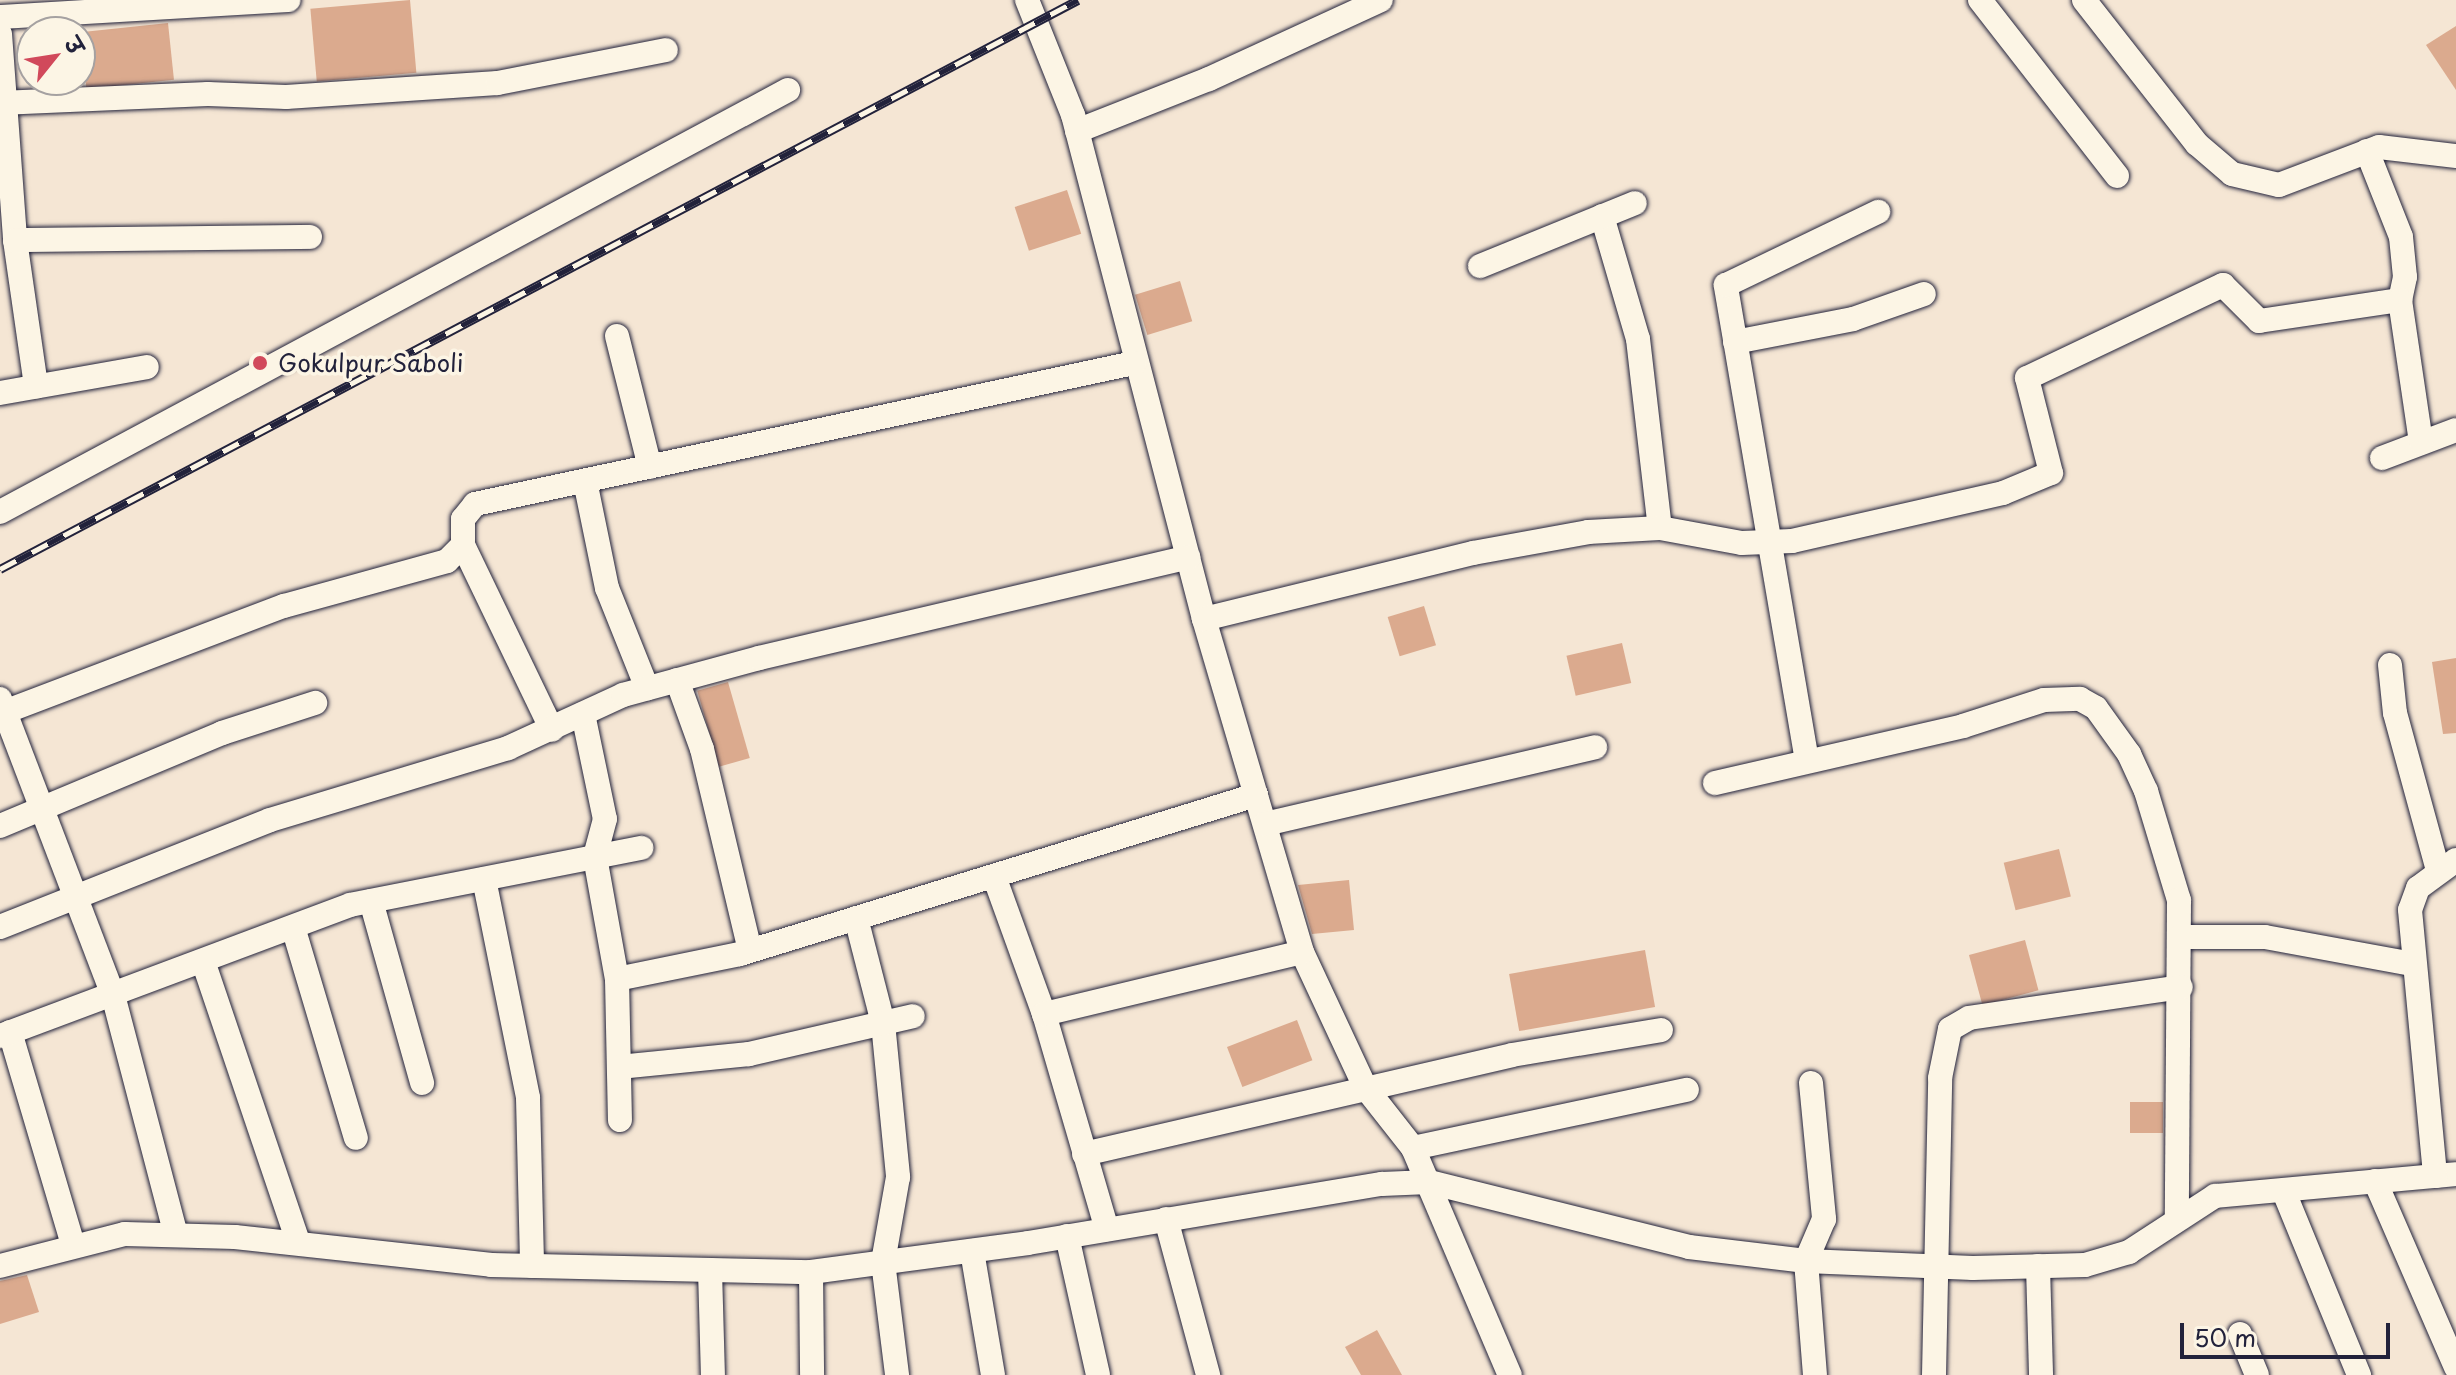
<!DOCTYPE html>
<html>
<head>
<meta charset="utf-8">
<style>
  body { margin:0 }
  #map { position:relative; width:2456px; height:1375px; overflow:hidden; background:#f5e6d4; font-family:"Playpen Sans","Playpen Sans Deva",sans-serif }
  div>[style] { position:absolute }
  .building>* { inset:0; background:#dbaa8e; transform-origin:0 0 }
  .roads { filter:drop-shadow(0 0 2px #22223b) drop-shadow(0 0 2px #22223b) }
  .street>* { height:24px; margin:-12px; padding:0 12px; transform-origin:12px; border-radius:12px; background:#fcf5e5 }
  .rail>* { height:9px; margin-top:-4.5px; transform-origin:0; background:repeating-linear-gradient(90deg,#fcf5e5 0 18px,#22223b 0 36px); box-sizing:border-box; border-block:2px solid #22223b }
  .dots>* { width:22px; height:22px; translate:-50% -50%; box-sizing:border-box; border:4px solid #fcf5e5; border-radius:50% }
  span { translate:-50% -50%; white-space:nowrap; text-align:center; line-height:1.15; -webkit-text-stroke:7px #fcf5e5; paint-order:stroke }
  .poi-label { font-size:24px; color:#22223b }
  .left { translate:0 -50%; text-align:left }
  .north { position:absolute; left:16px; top:16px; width:80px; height:80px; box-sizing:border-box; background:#fcf5e5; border:2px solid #a5a1a1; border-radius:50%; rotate:60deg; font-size:22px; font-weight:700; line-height:32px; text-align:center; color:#22223b }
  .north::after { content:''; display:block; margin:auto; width:28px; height:36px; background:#d1495b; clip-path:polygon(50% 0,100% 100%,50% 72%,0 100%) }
  .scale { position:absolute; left:2180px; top:1323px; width:210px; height:36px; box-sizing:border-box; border:4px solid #22223b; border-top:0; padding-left:10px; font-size:24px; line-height:28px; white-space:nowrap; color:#22223b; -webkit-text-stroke:6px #fcf5e5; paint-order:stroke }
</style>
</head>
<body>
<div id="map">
  <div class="building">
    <i style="left:410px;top:0;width:73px;height:100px;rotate:85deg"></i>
    <i style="left:168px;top:23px;width:57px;height:88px;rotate:84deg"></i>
    <i style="clip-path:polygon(2456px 26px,2456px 90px,2426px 45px)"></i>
    <i style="left:1067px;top:190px;width:46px;height:55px;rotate:72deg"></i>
    <i style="left:1180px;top:281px;width:42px;height:47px;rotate:73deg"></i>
    <i style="left:1424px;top:606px;width:41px;height:38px;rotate:73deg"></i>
    <i style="left:1622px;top:643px;width:41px;height:57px;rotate:77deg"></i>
    <i style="clip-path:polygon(2456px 658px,2456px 733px,2443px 734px,2432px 662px)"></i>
    <i style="left:728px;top:682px;width:79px;height:32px;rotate:74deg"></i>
    <i style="left:2059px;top:849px;width:49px;height:57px;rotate:76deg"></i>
    <i style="clip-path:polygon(1349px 880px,1354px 930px,1312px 934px,1298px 885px)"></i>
    <i style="left:2025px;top:940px;width:52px;height:58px;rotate:75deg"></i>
    <i style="left:1645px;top:950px;width:58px;height:138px;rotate:80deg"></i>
    <i style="left:1297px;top:1020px;width:43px;height:75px;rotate:69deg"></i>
    <i style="left:2130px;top:1102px;width:33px;height:31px"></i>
    <i style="clip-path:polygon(27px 1275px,39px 1312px,0 1324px,0 1281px)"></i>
    <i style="clip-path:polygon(1377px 1330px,1402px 1375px,1361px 1375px,1345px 1347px)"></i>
  </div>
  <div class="roads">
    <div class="street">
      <i style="left:1027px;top:0;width:124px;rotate:68.2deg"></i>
      <i style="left:1073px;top:115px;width:521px;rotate:75.43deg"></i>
      <i style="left:1204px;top:619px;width:347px;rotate:73.6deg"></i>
      <i style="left:1302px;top:952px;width:149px;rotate:65deg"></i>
      <i style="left:1365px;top:1087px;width:78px;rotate:51.8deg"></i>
      <i style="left:1413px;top:1148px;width:247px;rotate:66.9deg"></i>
      <i style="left:1980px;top:0;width:223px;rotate:52.1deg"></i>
      <i style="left:2084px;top:0;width:183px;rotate:51.9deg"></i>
      <i style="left:2197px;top:144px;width:46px;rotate:40.6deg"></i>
      <i style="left:2232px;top:174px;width:48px;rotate:13.2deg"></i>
      <i style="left:2279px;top:185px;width:107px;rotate:-20.8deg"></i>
      <i style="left:2379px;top:147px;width:78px;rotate:6.7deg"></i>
      <i style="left:0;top:17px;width:289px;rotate:-3.4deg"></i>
      <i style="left:0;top:34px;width:207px;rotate:85.8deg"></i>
      <i style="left:15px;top:240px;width:148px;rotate:81.8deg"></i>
      <i style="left:0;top:103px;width:208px;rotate:-2.5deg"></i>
      <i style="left:208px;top:94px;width:78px;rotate:2.2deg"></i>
      <i style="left:286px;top:97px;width:212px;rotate:-3.8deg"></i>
      <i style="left:498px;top:83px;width:171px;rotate:-11.1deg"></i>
      <i style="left:1077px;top:131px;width:142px;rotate:-21.5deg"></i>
      <i style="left:1209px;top:79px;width:189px;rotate:-24.7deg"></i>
      <i style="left:2367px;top:151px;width:92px;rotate:68.4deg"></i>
      <i style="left:2401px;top:237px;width:40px;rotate:84.3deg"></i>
      <i style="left:2405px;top:277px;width:24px;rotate:102deg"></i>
      <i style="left:1602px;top:216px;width:128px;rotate:73.7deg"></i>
      <i style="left:1638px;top:339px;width:190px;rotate:83.4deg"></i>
      <i style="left:15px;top:240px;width:295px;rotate:-0.6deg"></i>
      <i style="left:1480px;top:266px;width:167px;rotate:-22.1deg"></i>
      <i style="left:617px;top:336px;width:135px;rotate:75.9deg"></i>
      <i style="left:1735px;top:342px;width:120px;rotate:-11deg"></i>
      <i style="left:1853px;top:319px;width:75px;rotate:-19.4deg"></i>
      <i style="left:0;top:393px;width:149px;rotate:-10deg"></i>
      <i style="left:2382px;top:458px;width:79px;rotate:-20.7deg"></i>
      <i style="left:585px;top:481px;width:109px;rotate:78.4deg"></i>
      <i style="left:607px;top:588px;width:108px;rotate:68.2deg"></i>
      <i style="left:0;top:512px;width:894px;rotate:-28.17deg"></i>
      <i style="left:463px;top:545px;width:205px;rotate:64.3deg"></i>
      <i style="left:1204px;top:619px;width:277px;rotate:-13.8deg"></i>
      <i style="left:1473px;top:553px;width:117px;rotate:-10.3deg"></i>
      <i style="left:1588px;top:532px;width:72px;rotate:-3.2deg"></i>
      <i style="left:1660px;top:528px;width:83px;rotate:10.4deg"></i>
      <i style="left:1742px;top:543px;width:50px;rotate:-2.3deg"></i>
      <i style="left:1792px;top:541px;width:216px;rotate:-12.8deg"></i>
      <i style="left:2003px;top:493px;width:52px;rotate:-22.6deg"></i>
      <i style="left:2051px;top:473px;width:98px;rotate:-104.2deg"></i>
      <i style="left:2027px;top:378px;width:217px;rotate:-25.4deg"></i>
      <i style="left:2223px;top:285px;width:51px;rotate:45deg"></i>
      <i style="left:2259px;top:321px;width:143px;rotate:-8.5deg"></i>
      <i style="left:2400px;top:300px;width:144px;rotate:81.6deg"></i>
      <i style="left:2390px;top:665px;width:48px;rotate:84.1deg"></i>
      <i style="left:2395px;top:713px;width:163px;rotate:74.7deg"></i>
      <i style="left:677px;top:680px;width:73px;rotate:70.1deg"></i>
      <i style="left:702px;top:749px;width:207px;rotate:76.6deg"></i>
      <i style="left:0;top:699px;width:317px;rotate:69.1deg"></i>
      <i style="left:113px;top:995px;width:248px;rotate:75.3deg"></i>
      <i style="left:7px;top:711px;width:296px;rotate:-20.8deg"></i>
      <i style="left:284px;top:606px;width:169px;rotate:-15.4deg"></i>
      <i style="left:447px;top:561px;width:23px;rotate:-45deg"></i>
      <i style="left:463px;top:545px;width:26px;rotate:-90deg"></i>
      <i style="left:463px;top:519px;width:19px;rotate:-51deg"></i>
      <i style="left:475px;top:504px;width:674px;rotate:-12.08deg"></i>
      <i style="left:583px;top:714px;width:107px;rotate:78.2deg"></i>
      <i style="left:605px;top:819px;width:39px;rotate:105deg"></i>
      <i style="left:595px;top:857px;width:124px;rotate:79.8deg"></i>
      <i style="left:617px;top:979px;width:141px;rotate:88.8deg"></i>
      <i style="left:1807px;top:761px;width:483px;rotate:-99.7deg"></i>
      <i style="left:1726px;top:285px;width:169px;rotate:-25.7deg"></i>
      <i style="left:1715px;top:783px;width:254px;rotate:-12.9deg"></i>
      <i style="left:1963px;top:726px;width:85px;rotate:-17.8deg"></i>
      <i style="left:2044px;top:700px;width:36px;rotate:-2deg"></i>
      <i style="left:2080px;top:699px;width:18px;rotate:29deg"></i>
      <i style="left:2096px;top:708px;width:57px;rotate:54.3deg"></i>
      <i style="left:2129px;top:754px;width:41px;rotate:65.3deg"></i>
      <i style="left:2146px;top:791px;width:114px;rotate:73.2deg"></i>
      <i style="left:2179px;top:900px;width:318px;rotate:90.4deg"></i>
      <i style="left:1265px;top:824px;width:339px;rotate:-13.1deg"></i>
      <i style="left:0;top:826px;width:241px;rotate:-22.7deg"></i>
      <i style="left:222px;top:733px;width:98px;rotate:-17.9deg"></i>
      <i style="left:2456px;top:860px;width:47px;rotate:143.6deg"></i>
      <i style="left:2418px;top:888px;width:23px;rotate:110deg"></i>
      <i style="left:2410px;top:910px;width:267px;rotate:84.6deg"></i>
      <i style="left:2435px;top:1176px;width:21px;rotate:-5deg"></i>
      <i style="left:994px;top:876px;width:147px;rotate:70.1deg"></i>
      <i style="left:1044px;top:1014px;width:224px;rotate:73.7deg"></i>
      <i style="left:484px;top:879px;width:223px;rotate:78.6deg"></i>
      <i style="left:528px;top:1098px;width:168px;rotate:88.6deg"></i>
      <i style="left:371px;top:901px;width:189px;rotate:74.3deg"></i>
      <i style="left:856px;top:918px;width:108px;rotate:75.6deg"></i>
      <i style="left:883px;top:1023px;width:155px;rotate:84.4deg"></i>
      <i style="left:898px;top:1177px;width:86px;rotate:100deg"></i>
      <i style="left:883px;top:1262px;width:114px;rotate:82.9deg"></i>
      <i style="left:0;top:927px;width:290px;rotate:-21.6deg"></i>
      <i style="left:270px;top:820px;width:249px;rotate:-16.8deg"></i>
      <i style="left:508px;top:748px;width:127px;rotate:-24.7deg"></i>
      <i style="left:623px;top:695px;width:141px;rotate:-15.2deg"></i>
      <i style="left:759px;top:658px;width:441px;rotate:-13.2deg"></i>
      <i style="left:293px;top:927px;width:220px;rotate:73.4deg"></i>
      <i style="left:2180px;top:937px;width:85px"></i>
      <i style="left:2265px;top:937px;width:149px;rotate:10.4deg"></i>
      <i style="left:203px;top:961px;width:297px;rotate:71.3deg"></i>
      <i style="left:617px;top:979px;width:126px;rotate:-11.5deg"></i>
      <i style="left:740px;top:954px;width:540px;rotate:-17.13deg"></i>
      <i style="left:1044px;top:1014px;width:265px;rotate:-13.5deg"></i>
      <i style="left:10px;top:1032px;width:222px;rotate:73.5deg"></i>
      <i style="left:0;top:1036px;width:374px;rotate:-20.5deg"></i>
      <i style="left:350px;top:905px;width:297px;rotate:-11.1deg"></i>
      <i style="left:619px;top:1067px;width:131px;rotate:-5.7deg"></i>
      <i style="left:749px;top:1054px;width:168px;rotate:-13deg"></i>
      <i style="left:1811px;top:1083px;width:137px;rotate:84.5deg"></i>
      <i style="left:1824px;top:1219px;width:46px;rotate:113.2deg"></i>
      <i style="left:1806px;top:1261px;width:114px;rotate:85.5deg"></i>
      <i style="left:1413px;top:1148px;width:280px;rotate:-12deg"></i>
      <i style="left:1084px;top:1154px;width:439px;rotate:-13deg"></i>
      <i style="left:1512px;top:1055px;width:151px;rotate:-9.5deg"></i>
      <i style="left:2375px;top:1181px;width:203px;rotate:66.5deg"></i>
      <i style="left:2284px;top:1192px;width:198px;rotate:67.7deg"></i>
      <i style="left:1166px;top:1219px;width:162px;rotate:74.9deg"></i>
      <i style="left:1067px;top:1236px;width:142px;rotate:77.4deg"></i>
      <i style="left:972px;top:1251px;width:126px;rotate:80.4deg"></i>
      <i style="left:0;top:1266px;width:129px;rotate:-14.4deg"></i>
      <i style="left:125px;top:1234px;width:110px;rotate:1.6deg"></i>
      <i style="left:235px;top:1237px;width:258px;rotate:6.2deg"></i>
      <i style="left:491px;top:1265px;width:320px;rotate:1.3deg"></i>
      <i style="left:811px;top:1272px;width:219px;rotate:-7.6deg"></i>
      <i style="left:1028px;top:1243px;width:359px;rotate:-9.5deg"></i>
      <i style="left:1382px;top:1184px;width:47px;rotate:-2.4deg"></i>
      <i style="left:1429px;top:1182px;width:268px;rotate:14deg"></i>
      <i style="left:1689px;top:1247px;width:118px;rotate:6.8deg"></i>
      <i style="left:1806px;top:1261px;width:167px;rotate:2.4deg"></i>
      <i style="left:1973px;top:1268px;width:112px;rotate:-1.5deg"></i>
      <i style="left:2085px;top:1265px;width:46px;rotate:-16.5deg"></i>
      <i style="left:2129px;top:1252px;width:103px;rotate:-33.1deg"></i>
      <i style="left:2215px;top:1196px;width:221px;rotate:-5.2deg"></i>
      <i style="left:2038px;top:1266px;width:109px;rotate:88.4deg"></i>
      <i style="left:710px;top:1270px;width:105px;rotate:88.4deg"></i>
      <i style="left:811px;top:1272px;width:103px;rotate:89.4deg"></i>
      <i style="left:2240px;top:1334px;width:44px;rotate:67.5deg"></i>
      <i style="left:1934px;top:1375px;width:297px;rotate:-88.8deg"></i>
      <i style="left:1940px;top:1078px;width:50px;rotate:-78.5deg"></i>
      <i style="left:1950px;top:1029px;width:22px;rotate:-30deg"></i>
      <i style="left:1969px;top:1018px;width:214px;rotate:-8.3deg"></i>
    </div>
  </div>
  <div class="rail">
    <i style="left:0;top:569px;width:1219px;rotate:-27.83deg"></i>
  </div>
  <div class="dots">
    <i style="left:260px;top:363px;background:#d1495b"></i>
  </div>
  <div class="poi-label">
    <span class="left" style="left:278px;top:363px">Gokulpur Saboli</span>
  </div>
  <div class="north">उ</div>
  <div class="scale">50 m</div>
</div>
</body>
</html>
